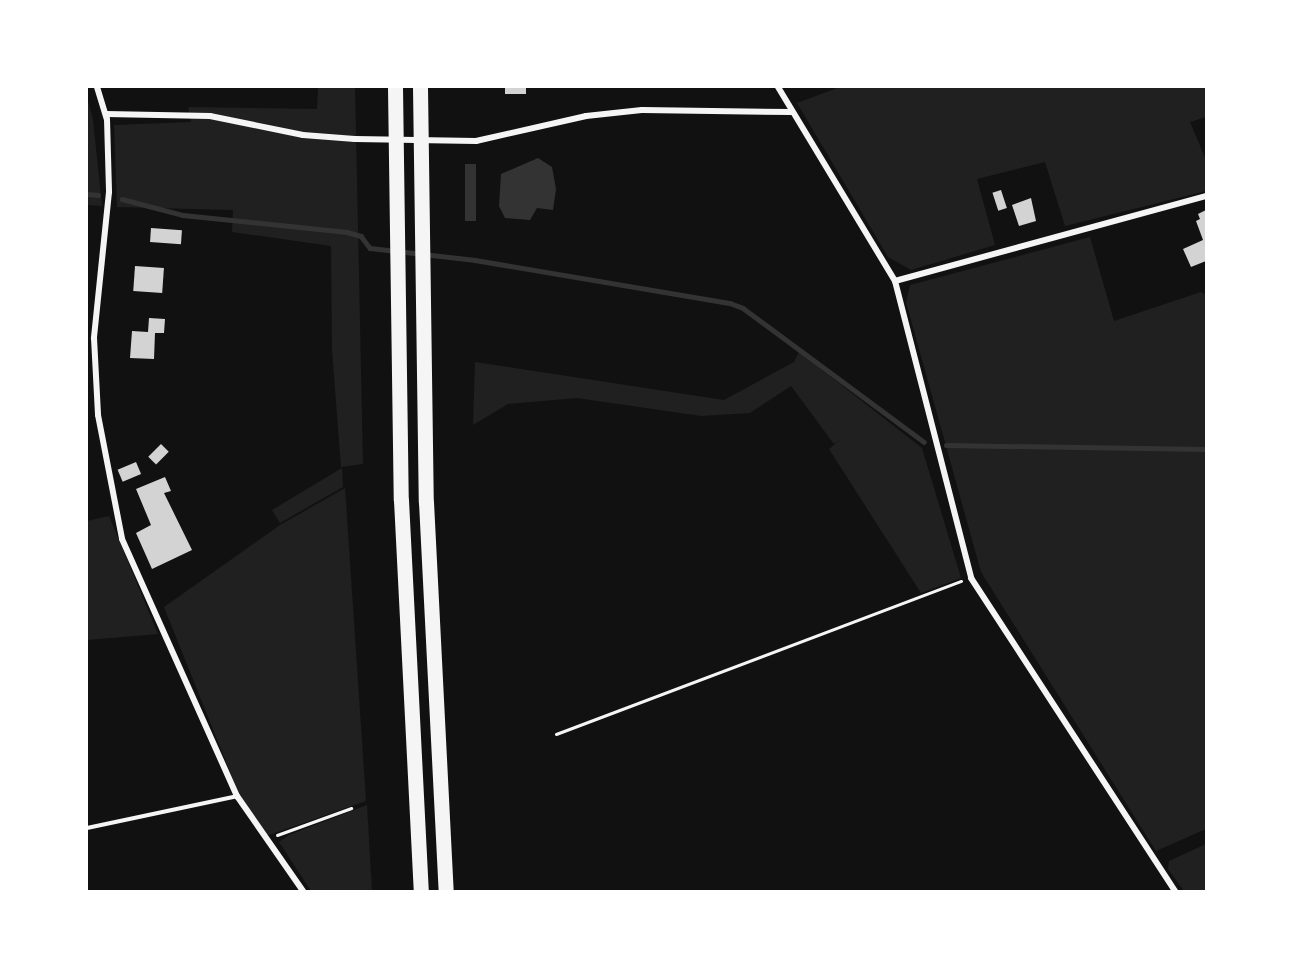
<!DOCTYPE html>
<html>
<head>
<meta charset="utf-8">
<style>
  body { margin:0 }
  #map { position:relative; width:1293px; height:978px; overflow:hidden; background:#111; font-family:Jost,sans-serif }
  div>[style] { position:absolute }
  .green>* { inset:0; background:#202020 }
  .water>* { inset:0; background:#333; transform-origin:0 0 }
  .stream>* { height:4.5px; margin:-2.25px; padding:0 2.25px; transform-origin:2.25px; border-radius:2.25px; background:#333 }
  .building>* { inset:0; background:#d3d3d3; transform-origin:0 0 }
  .path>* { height:3px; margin:-1.5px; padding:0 1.5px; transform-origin:1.5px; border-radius:1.5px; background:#f5f5f5 }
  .service>* { height:4px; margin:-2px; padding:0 2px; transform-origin:2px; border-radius:2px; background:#f5f5f5 }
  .minor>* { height:6px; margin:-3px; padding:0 3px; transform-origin:3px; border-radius:3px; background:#f5f5f5 }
  .motorway>* { height:15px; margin:-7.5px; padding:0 7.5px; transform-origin:7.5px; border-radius:7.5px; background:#f5f5f5 }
  span { translate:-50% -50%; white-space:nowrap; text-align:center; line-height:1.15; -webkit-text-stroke:6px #fff; paint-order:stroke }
  .frame { position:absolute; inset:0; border:88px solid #fff; pointer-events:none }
</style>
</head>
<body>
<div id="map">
  <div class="green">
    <i style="clip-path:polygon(318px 87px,355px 87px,363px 464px,341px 467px,332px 350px,331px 246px,232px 232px,233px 210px,117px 207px,114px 125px,191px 122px,188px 107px,317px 109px)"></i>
    <i style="clip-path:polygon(840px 87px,1206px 87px,1206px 117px,1190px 122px,1206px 160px,1206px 191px,1065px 226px,1045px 162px,977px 179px,995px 245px,911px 270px,888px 257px,797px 103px)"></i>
    <i style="clip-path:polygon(87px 97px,93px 120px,102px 206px,87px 205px)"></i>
    <i style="clip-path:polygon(1090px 237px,1114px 321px,1201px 292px,1206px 295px,1206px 829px,1156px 851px,981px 572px,906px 302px,910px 285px)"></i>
    <i style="clip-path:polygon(799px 352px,922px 448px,961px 578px,921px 593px,829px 449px,840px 440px,834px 444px,791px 386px,750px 413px,701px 416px,577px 398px,508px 404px,473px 425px,475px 362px,724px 400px,794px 362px)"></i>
    <i style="clip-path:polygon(342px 468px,343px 487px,280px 523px,272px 510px)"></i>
    <i style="clip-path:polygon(345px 488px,366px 801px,266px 836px,239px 794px,164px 607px,280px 525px)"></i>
    <i style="clip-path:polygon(109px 516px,158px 634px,87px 640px,87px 521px)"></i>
    <i style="clip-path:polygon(367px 805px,372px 891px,311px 891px,279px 842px,289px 835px)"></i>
    <i style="clip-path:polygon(1206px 844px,1206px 891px,1184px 891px,1168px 869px,1169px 861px)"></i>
  </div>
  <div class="water">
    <i style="clip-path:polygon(538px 158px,552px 167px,556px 189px,553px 210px,537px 208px,530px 220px,505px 218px,499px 206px,501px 174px)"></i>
    <i style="left:465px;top:164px;width:11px;height:57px"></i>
  </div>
  <div class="stream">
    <i style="left:87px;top:194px;width:11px;rotate:5deg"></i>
    <i style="left:122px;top:199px;width:63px;rotate:14.7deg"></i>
    <i style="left:183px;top:215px;width:165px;rotate:5.9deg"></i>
    <i style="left:347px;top:232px;width:15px;rotate:16deg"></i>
    <i style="left:361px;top:236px;width:15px;rotate:53deg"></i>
    <i style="left:370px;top:248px;width:106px;rotate:6.5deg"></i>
    <i style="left:475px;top:260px;width:259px;rotate:9.6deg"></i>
    <i style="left:730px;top:303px;width:14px;rotate:21deg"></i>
    <i style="left:743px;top:308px;width:225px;rotate:36.5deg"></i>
    <i style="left:946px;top:445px;width:260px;rotate:0.9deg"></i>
  </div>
  <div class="building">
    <i style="left:505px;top:87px;width:21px;height:7px"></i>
    <i style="left:1001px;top:190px;width:19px;height:9px;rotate:72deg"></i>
    <i style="clip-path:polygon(1031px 198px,1036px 221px,1019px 226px,1012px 205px)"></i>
    <i style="clip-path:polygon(1206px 210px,1206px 261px,1191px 267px,1183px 249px,1203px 240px,1196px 221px,1200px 219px,1198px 214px)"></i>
    <i style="left:151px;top:228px;width:31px;height:14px;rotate:4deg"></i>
    <i style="left:135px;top:266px;width:29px;height:25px;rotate:4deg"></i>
    <i style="clip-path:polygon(149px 318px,165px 319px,164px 333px,155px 333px,154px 359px,130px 358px,132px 331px,148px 332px)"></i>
    <i style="left:161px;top:444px;width:11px;height:18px;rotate:45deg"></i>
    <i style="left:136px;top:462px;width:13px;height:20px;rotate:67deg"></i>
    <i style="clip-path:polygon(165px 477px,171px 491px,164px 493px,192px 550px,152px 569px,136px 533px,151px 525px,136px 489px)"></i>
  </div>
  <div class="path">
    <i style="left:556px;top:734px;width:433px;rotate:-20.7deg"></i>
    <i style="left:277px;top:835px;width:79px;rotate:-20deg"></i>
  </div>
  <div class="service">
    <i style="left:87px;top:828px;width:153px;rotate:-12deg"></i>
  </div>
  <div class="minor">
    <i style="left:97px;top:87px;width:34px;rotate:73deg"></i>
    <i style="left:107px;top:119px;width:73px;rotate:88.4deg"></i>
    <i style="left:109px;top:192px;width:147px;rotate:95.9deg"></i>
    <i style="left:94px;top:338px;width:77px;rotate:87deg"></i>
    <i style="left:98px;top:415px;width:126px;rotate:79deg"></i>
    <i style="left:122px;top:539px;width:282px;rotate:65.9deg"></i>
    <i style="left:237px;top:796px;width:116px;rotate:55.2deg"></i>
    <i style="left:778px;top:87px;width:227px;rotate:58.9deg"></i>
    <i style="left:895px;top:281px;width:307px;rotate:75.6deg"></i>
    <i style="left:971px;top:578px;width:374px;rotate:56.9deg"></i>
    <i style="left:106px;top:114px;width:104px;rotate:1.1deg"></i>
    <i style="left:210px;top:116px;width:95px;rotate:11.5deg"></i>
    <i style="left:303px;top:135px;width:52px;rotate:4.4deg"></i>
    <i style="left:355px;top:139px;width:121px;rotate:0.9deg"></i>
    <i style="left:476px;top:141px;width:113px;rotate:-12.8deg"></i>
    <i style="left:586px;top:116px;width:56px;rotate:-6.1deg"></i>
    <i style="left:642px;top:110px;width:149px;rotate:0.8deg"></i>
    <i style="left:895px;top:281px;width:322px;rotate:-15.3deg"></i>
  </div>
  <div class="motorway">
    <i style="left:395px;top:87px;width:413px;rotate:89.2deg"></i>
    <i style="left:401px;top:500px;width:392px;rotate:87.1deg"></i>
    <i style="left:420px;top:87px;width:415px;rotate:89.2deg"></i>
    <i style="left:426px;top:502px;width:390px;rotate:87.1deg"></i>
  </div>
  <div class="frame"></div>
</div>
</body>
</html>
